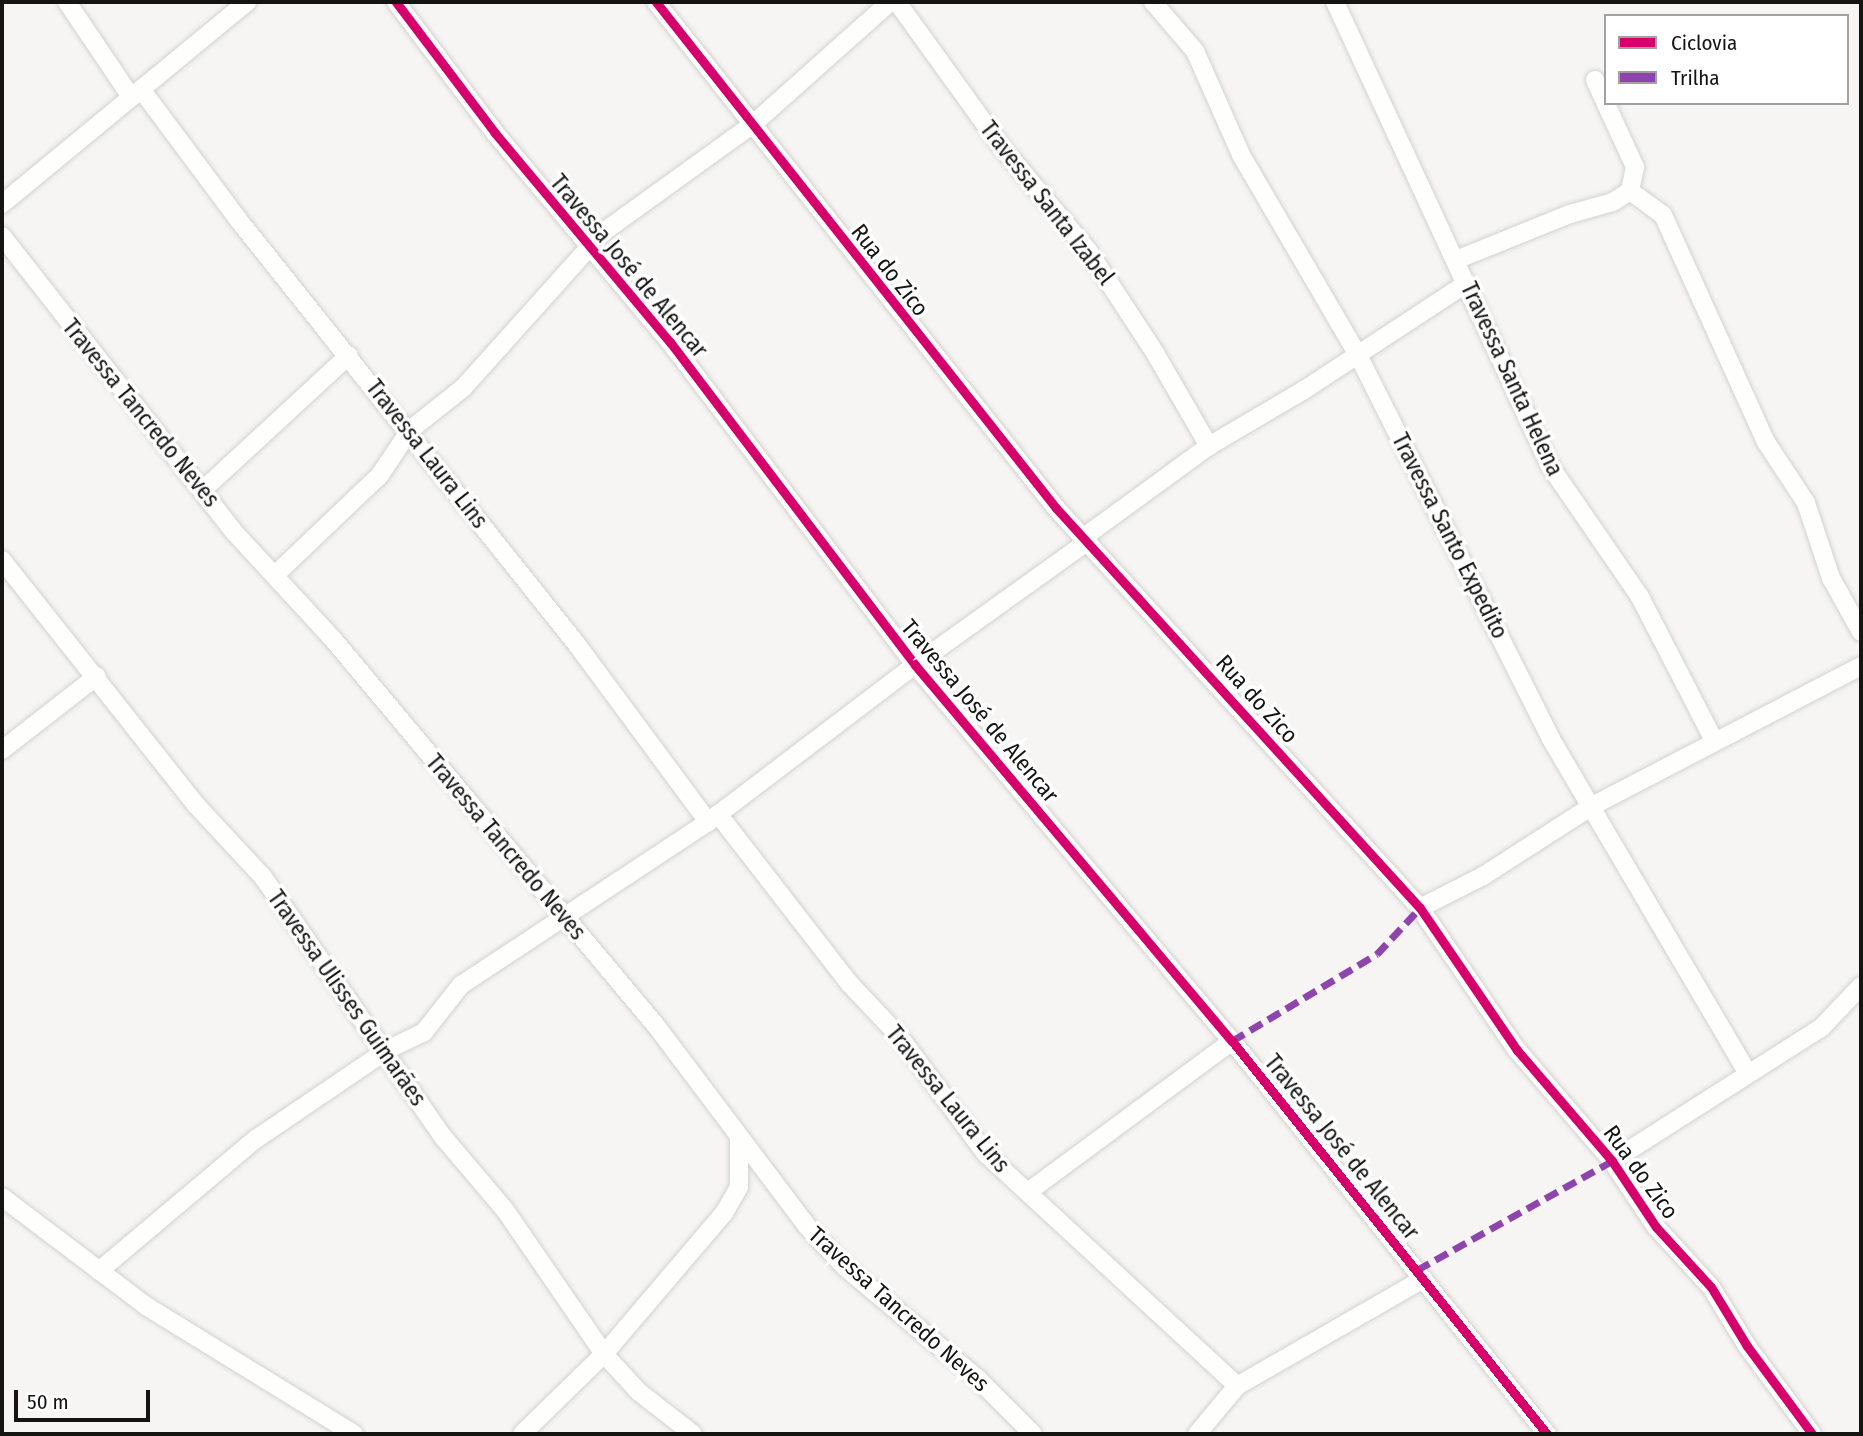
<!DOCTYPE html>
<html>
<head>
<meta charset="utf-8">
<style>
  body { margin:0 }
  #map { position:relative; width:1863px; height:1436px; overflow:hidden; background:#f6f5f3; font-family:"Fira Sans Condensed",sans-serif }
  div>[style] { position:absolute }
  .roads { filter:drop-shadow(0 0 2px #d2d2d0) drop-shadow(0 0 2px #d2d2d0) }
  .minor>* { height:18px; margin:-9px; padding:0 9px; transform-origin:9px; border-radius:9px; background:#fefefd }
  .quiet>* { height:7px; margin-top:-3.5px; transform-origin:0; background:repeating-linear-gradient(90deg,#8e44ad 0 14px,transparent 0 21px) }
  .cycleway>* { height:9px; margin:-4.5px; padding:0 4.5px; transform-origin:4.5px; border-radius:4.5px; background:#d6006c }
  span { translate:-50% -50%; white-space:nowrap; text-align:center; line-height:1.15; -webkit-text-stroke:7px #fff; paint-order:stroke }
  .street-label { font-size:23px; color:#151413 }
  .frame { position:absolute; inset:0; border:4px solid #151413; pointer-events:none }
  .legend { position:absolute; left:1604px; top:14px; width:245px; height:91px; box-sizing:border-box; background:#fff; border:2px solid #a1a1a1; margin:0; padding:9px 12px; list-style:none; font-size:21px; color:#151413 }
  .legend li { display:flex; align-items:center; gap:14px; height:35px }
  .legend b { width:35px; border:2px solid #a1a1a1 }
  .scale { position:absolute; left:14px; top:1390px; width:136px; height:32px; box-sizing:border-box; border:4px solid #151413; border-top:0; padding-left:9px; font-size:21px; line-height:24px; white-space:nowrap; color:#151413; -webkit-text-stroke:5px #fff; paint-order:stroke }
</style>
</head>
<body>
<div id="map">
  <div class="roads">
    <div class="minor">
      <i style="left:67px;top:2px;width:115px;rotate:56deg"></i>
      <i style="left:396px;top:2px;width:164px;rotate:52.9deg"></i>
      <i style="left:495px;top:133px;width:273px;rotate:50.1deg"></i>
      <i style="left:670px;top:342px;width:405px;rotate:52.8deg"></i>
      <i style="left:915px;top:665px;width:492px;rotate:49.9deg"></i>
      <i style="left:1232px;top:1041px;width:504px;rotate:51.29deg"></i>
      <i style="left:656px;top:2px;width:645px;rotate:51.67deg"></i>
      <i style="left:1056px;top:508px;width:541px;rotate:47.7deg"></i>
      <i style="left:1420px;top:908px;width:172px;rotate:55.7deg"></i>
      <i style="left:1517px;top:1050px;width:146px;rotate:49.4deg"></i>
      <i style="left:1612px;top:1161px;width:79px;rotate:56.3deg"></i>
      <i style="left:1656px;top:1227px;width:81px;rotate:47.5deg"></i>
      <i style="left:1711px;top:1287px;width:69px;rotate:58.6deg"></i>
      <i style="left:1747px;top:1346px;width:109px;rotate:53.5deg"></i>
      <i style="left:897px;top:2px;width:176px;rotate:54.2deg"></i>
      <i style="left:1000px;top:145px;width:139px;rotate:50.2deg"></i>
      <i style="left:1089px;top:252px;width:121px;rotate:56.8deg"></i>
      <i style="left:1155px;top:353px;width:108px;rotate:59.9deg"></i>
      <i style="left:1153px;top:2px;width:65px;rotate:49.4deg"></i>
      <i style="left:1195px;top:51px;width:114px;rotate:66.1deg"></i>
      <i style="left:1241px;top:155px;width:232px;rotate:59.7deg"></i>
      <i style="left:1358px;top:355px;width:430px;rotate:63.3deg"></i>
      <i style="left:1551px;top:739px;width:388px;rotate:59.5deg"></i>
      <i style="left:1335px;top:2px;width:511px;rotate:65.14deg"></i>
      <i style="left:1550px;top:466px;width:159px;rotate:55.5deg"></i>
      <i style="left:1640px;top:597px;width:163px;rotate:62.7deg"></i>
      <i style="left:1595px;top:80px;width:96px;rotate:65.3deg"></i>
      <i style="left:1635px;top:167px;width:25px;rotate:102deg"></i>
      <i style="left:1630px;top:191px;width:41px;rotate:36deg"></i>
      <i style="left:1663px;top:215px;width:249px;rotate:65.6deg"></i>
      <i style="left:1766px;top:442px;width:73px;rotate:56.7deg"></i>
      <i style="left:1806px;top:503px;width:79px;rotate:71.6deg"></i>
      <i style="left:1831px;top:578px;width:62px;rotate:60.9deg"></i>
      <i style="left:141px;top:89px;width:161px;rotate:53.3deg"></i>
      <i style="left:237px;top:218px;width:547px;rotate:51.45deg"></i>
      <i style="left:578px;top:646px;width:219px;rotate:53.5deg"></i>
      <i style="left:2px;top:204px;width:318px;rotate:-39.5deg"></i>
      <i style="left:2px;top:236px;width:377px;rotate:51.9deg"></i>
      <i style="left:235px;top:533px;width:143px;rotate:47.3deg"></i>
      <i style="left:332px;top:638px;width:507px;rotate:50.12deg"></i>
      <i style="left:657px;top:1027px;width:248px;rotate:53deg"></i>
      <i style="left:806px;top:1225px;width:57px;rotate:47.1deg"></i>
      <i style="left:845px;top:1267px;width:175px;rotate:40.1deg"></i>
      <i style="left:979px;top:1380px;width:76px;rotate:45deg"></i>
      <i style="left:1456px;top:260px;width:123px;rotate:-22deg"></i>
      <i style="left:1570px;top:214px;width:45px;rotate:-15.6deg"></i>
      <i style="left:1613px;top:202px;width:20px;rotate:-33deg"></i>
      <i style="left:204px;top:489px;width:197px;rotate:-42.7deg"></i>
      <i style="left:1084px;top:537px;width:155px;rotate:-36.1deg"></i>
      <i style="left:1209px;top:446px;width:110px;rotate:-30.5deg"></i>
      <i style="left:1304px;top:390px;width:195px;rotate:-33.3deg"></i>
      <i style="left:2px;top:560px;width:313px;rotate:51.6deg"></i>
      <i style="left:196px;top:805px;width:98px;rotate:47.1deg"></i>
      <i style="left:263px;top:877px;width:318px;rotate:55.3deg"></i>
      <i style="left:444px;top:1138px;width:94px;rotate:49.7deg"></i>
      <i style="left:505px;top:1210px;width:175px;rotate:55.5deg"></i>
      <i style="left:604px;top:1354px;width:52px;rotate:47.4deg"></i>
      <i style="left:639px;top:1392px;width:68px;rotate:37.9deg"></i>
      <i style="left:275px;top:575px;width:145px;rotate:-43.6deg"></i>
      <i style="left:380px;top:475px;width:54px;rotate:-56.3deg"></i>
      <i style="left:410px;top:430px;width:68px;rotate:-38.4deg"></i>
      <i style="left:463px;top:388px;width:208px;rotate:-48.1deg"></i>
      <i style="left:602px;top:233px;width:185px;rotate:-35.8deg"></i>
      <i style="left:752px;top:125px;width:185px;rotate:-41.7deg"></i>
      <i style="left:2px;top:750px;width:120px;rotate:-37.9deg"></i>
      <i style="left:718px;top:814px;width:214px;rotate:52.2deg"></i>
      <i style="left:849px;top:983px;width:73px;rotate:46.7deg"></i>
      <i style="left:899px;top:1036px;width:147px;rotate:53.6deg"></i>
      <i style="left:986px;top:1154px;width:342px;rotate:42.7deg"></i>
      <i style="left:1420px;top:908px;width:71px;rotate:-26.9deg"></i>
      <i style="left:1483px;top:876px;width:130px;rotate:-32.7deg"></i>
      <i style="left:1592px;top:806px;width:303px;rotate:-27.5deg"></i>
      <i style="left:1612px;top:1161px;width:248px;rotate:-32.5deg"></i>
      <i style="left:1821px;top:1028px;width:58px;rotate:-46.4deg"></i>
      <i style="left:1028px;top:1192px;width:254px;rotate:-36.5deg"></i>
      <i style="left:2px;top:1197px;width:181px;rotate:37.1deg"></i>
      <i style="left:146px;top:1306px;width:244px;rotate:31.6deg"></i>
      <i style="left:99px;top:1271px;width:205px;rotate:-40.1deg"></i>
      <i style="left:256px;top:1139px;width:158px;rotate:-34.2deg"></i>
      <i style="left:387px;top:1050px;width:41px;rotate:-25.9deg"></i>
      <i style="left:424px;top:1032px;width:60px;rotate:-51.8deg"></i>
      <i style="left:461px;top:985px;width:296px;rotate:-33.4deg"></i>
      <i style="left:708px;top:822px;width:260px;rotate:-37.2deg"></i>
      <i style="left:915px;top:665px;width:213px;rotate:-35.6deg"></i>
      <i style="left:522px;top:1434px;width:115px;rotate:-44.3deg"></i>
      <i style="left:604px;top:1354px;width:185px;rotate:-49.6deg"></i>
      <i style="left:724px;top:1213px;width:30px;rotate:-60deg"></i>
      <i style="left:739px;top:1187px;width:46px;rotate:-90deg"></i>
      <i style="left:1197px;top:1434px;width:62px;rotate:-50.2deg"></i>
      <i style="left:1237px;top:1386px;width:215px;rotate:-29.9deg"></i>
    </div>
  </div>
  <div class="quiet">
    <i style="left:1232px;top:1041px;width:169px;rotate:-31deg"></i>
    <i style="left:1377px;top:954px;width:63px;rotate:-46.9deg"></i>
    <i style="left:1417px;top:1270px;width:223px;rotate:-29.2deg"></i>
  </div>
  <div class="cycleway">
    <i style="left:396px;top:2px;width:164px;rotate:52.9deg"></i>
    <i style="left:495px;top:133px;width:273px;rotate:50.1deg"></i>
    <i style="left:670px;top:342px;width:405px;rotate:52.8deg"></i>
    <i style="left:915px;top:665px;width:492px;rotate:49.9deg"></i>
    <i style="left:1232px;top:1041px;width:504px;rotate:51.29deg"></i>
    <i style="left:656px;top:2px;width:645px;rotate:51.67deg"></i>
    <i style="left:1056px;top:508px;width:541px;rotate:47.7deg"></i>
    <i style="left:1420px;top:908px;width:172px;rotate:55.7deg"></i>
    <i style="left:1517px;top:1050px;width:146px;rotate:49.4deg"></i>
    <i style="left:1612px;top:1161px;width:79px;rotate:56.3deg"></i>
    <i style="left:1656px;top:1227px;width:81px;rotate:47.5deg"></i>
    <i style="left:1711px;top:1287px;width:69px;rotate:58.6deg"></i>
    <i style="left:1747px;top:1346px;width:109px;rotate:53.5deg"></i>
  </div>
  <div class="street-label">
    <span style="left:1047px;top:203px;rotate:52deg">Travessa Santa Izabel</span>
    <span style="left:629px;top:266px;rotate:50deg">Travessa José de Alencar</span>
    <span style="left:890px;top:270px;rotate:52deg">Rua do Zico</span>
    <span style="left:1512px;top:379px;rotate:65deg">Travessa Santa Helena</span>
    <span style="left:141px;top:413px;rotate:51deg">Travessa Tancredo Neves</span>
    <span style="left:427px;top:454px;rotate:52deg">Travessa Laura Lins</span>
    <span style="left:1450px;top:536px;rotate:63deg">Travessa Santo Expedito</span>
    <span style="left:1257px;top:699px;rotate:48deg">Rua do Zico</span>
    <span style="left:980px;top:711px;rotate:50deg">Travessa José de Alencar</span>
    <span style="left:506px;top:847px;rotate:50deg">Travessa Tancredo Neves</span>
    <span style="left:347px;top:998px;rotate:55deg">Travessa Ulisses Guimarães</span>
    <span style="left:948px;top:1099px;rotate:51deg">Travessa Laura Lins</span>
    <span style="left:1342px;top:1147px;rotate:51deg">Travessa José de Alencar</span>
    <span style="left:1641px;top:1172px;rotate:54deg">Rua do Zico</span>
    <span style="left:899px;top:1309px;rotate:42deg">Travessa Tancredo Neves</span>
  </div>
  <div class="frame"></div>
  <ul class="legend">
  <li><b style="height:9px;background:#d6006c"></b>Ciclovia</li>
  <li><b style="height:9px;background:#8e44ad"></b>Trilha</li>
  </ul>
  <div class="scale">50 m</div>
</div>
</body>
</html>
